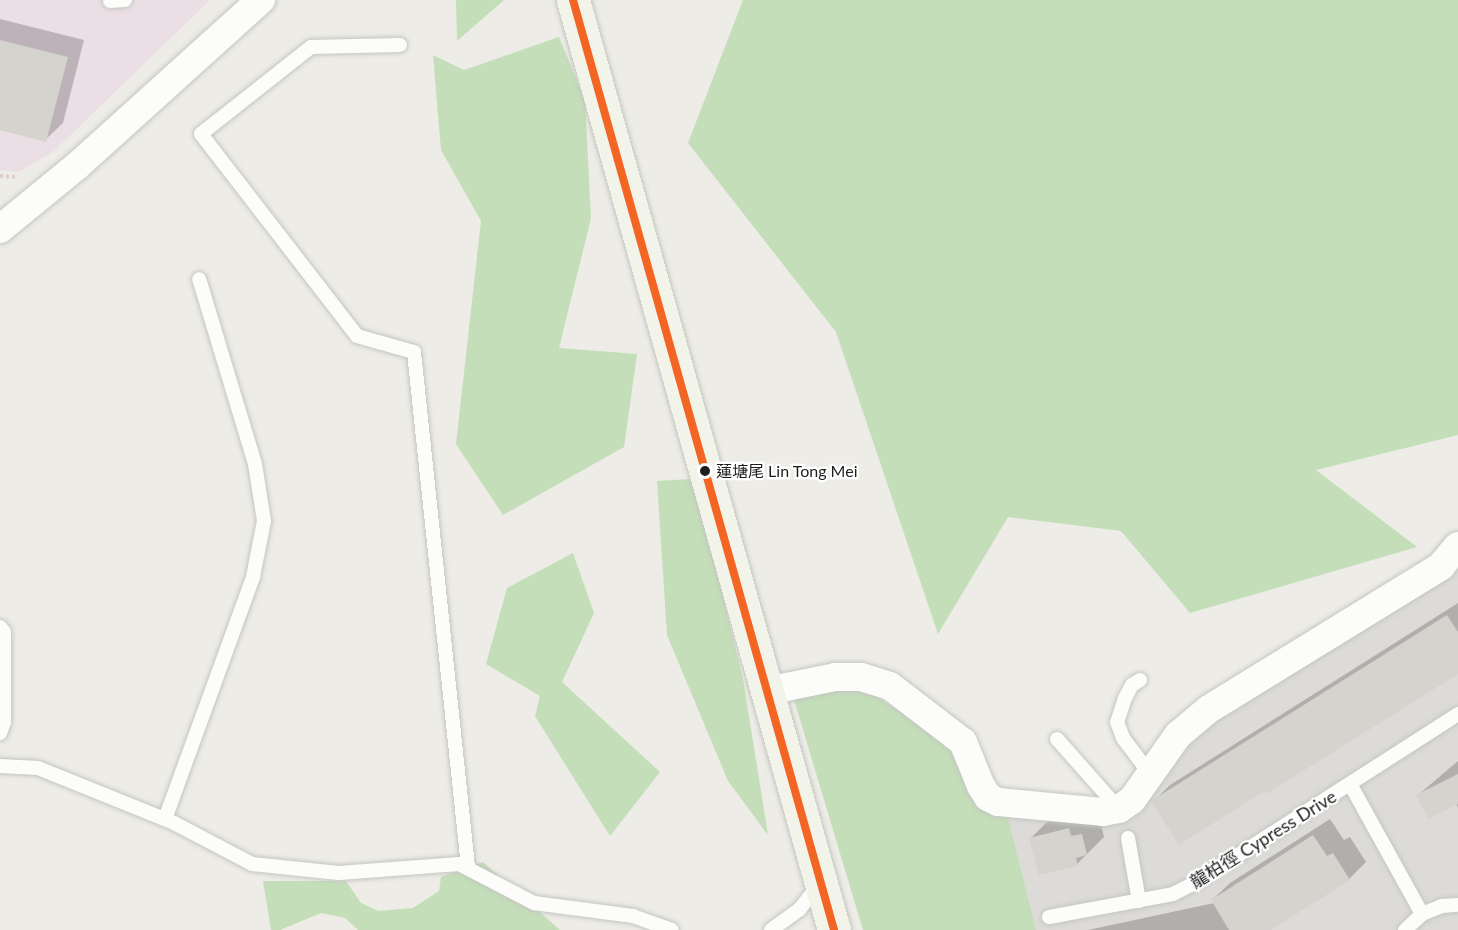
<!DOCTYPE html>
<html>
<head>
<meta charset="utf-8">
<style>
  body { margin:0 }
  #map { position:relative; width:1458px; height:930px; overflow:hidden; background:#edece6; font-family:Lato,"Noto Sans TC",sans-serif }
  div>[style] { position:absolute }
  .residential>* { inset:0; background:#dcdbd8 }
  .industrial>* { inset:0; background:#ebdfe5 }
  .forest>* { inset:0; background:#c3deb8 }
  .shadow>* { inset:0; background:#0003 }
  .building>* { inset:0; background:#d5d3ce }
  .path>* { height:4px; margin-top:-2px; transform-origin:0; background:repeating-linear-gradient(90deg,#dbcdc9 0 3px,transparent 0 6px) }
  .roads { filter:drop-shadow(0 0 2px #c5c5c2) drop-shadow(0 0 2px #c5c5c2) }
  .service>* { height:14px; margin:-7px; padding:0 7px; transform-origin:7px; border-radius:7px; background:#fcfcfb }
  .minor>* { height:28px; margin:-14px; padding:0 14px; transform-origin:14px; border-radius:14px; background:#fcfcfb }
  .secondary>* { height:33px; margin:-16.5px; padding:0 16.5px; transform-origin:16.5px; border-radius:16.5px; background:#f3f4e9 }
  .bus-1>* { height:8px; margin:-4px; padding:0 4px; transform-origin:4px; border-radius:4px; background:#f26522 }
  .dots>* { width:16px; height:16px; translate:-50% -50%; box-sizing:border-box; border:3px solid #fff; border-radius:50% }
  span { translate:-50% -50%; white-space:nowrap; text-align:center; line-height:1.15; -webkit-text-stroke:4.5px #fff; paint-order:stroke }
  .bus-label { font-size:16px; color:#1e1e1e }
  .left { translate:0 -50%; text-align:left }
  .street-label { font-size:18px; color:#1e1e1e }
</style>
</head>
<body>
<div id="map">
  <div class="residential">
    <i style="clip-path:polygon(1458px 561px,1458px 930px,863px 930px,872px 694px,915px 721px,968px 785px,1120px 821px,1200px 725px)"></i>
  </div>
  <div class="industrial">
    <i style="clip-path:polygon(0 0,210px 0,54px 151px,19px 172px,0 170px)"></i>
  </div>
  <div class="forest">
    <i style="clip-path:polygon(456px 0,504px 0,457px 41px)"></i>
    <i style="clip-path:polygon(743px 0,1458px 0,1458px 435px,1316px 470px,1417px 547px,1190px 613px,1121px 531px,1008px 517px,938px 634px,836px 332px,688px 143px)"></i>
    <i style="clip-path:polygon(559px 37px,585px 100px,591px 218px,559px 348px,637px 354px,624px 447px,503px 515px,456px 444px,481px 221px,441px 150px,433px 55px,464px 70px)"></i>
    <i style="clip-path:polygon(690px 479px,705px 524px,743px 679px,768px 835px,728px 781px,667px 635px,657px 481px)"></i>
    <i style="clip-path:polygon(573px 553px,594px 613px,562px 682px,660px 772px,610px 836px,535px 716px,540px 696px,486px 664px,507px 588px)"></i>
    <i style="clip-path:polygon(840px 686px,872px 694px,915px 721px,951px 748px,1007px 814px,1036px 930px,863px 930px,792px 693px)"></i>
    <i style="clip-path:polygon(483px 862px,560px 930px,358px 930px,345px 918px,321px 913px,280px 930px,271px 930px,263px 881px,346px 881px,361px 903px,378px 911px,413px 908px,439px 891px,441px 877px)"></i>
  </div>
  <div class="shadow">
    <i style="clip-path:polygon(0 19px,84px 40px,63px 123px,45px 140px,0 129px)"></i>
    <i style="clip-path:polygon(1458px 603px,1458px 672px,1265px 789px,1153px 802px,1170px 785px)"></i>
    <i style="clip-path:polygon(1458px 761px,1458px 808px,1456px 803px,1418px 795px)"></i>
    <i style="clip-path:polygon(1086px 812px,1099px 817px,1104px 837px,1077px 864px,1031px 838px,1048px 821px)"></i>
    <i style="clip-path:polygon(1330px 819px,1344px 840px,1350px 837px,1366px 862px,1349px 879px,1268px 930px,1088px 930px,1214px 903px,1212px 900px,1230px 883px)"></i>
  </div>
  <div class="building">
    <i style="clip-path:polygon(0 40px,68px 57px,46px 142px,0 130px)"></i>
    <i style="clip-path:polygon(1447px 615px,1458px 632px,1458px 674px,1266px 794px,1264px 791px,1179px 845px,1151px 801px)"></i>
    <i style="clip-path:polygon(1458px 774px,1458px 804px,1428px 819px,1416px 795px)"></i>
    <i style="clip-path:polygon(1069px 828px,1071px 836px,1082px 834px,1087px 855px,1076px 858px,1078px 866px,1039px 875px,1029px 838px)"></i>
    <i style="clip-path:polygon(1313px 835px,1327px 856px,1333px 853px,1350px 880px,1271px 930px,1229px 930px,1211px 900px)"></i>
  </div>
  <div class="path">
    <i style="left:0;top:176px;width:18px;rotate:3deg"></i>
  </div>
  <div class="roads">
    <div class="service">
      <i style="left:110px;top:1px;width:15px;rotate:-4deg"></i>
      <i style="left:400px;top:45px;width:89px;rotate:178.7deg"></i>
      <i style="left:311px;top:47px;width:140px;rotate:141.7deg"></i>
      <i style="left:201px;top:134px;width:255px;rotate:52.3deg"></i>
      <i style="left:357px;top:336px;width:59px;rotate:15.7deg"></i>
      <i style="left:414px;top:352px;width:518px;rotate:84.01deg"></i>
      <i style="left:0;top:627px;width:6px;rotate:51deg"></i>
      <i style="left:4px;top:632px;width:90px;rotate:90deg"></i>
      <i style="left:4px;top:722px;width:12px;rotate:110deg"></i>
      <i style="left:1140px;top:680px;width:9px;rotate:148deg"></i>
      <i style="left:1132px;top:685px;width:15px;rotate:118deg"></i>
      <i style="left:1125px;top:698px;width:25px;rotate:108deg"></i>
      <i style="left:1117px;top:722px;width:17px;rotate:69deg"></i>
      <i style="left:1123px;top:738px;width:45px;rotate:53.1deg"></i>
      <i style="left:1057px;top:739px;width:94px;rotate:48.5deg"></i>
      <i style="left:0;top:766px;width:38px;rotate:3deg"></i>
      <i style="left:38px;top:768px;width:147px;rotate:22deg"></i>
      <i style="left:174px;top:823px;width:88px;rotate:27.7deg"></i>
      <i style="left:252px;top:864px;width:87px;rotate:5.9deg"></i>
      <i style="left:339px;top:873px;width:120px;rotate:-4.3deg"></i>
      <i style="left:459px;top:864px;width:85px;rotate:27.5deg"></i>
      <i style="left:534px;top:903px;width:100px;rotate:7.5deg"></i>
      <i style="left:633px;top:916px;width:41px;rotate:19.7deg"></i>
      <i style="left:1350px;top:784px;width:149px;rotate:61deg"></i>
      <i style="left:165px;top:819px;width:258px;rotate:-70deg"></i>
      <i style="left:253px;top:577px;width:57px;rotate:-78.9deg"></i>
      <i style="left:264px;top:521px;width:58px;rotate:-99deg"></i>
      <i style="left:255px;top:464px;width:193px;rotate:-106.8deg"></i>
      <i style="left:1128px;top:838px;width:64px;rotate:80.1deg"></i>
      <i style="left:1049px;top:917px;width:126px;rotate:-10.5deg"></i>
      <i style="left:1173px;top:894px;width:28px;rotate:-27deg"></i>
      <i style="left:1198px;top:881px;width:309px;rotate:-32.7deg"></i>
      <i style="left:771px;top:930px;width:34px;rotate:-36deg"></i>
      <i style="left:799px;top:910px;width:33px;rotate:-52deg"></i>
      <i style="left:1405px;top:930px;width:23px;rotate:-43deg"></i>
      <i style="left:1422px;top:914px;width:22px;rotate:-22deg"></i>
      <i style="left:1442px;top:906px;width:16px;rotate:-4deg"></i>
    </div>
    <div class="minor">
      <i style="left:0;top:229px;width:99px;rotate:-39.3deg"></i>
      <i style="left:77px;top:166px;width:248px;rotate:-42.1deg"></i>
      <i style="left:767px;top:691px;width:69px;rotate:-11.6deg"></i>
      <i style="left:835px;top:677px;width:26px"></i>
      <i style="left:861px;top:677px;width:30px;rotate:17deg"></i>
      <i style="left:890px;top:686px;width:92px;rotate:37.5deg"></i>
      <i style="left:963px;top:742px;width:48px;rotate:67.8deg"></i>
      <i style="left:981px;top:786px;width:13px;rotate:58deg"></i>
      <i style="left:988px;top:797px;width:11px;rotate:27deg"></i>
      <i style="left:998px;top:802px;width:105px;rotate:5.4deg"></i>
      <i style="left:1103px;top:812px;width:16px;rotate:-11deg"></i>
      <i style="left:1119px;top:809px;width:16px;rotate:-35deg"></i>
      <i style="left:1132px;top:800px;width:80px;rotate:-54.7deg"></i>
      <i style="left:1178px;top:735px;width:40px;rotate:-40deg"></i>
      <i style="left:1209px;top:709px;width:273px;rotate:-31.6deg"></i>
      <i style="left:1441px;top:566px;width:26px;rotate:-50deg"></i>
    </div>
    <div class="secondary">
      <i style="left:573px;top:0;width:966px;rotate:74.32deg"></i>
    </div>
  </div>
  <div class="bus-1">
    <i style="left:573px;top:0;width:966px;rotate:74.32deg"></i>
  </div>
  <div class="dots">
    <i style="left:705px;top:471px;background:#1e1e1e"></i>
  </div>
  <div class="bus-label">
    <span class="left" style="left:716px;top:471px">蓮塘尾 Lin Tong Mei</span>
  </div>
  <div class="street-label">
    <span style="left:1263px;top:839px;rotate:-32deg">龍柏徑 Cypress Drive</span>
  </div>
</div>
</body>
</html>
